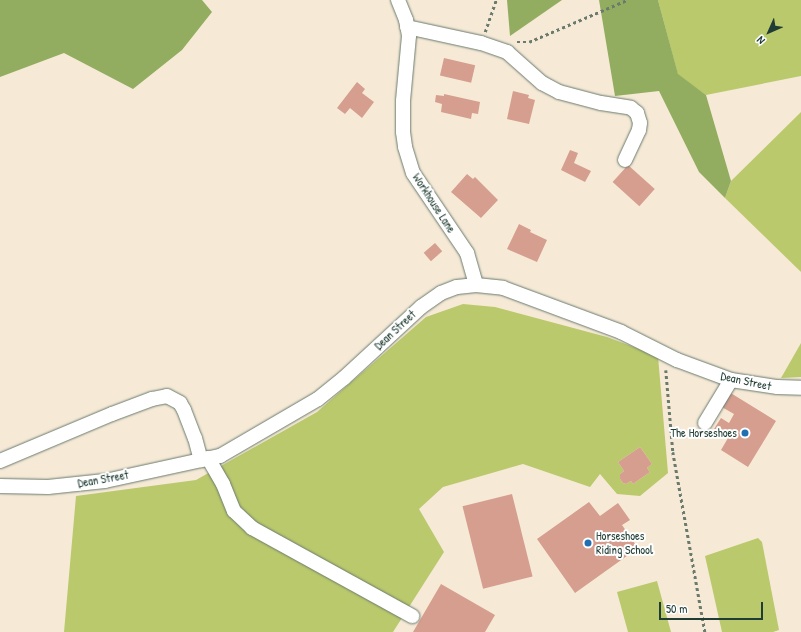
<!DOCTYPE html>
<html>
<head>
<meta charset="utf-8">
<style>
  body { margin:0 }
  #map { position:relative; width:801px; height:632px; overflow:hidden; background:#f6ead7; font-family:"Patrick Hand",sans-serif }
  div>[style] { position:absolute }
  .green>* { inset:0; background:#bac96c }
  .forest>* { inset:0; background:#93ad60 }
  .building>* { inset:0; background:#d59e8f; transform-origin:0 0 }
  .path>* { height:2.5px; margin-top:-1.25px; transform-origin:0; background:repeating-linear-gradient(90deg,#6a7a6d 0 3px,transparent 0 6px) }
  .roads { filter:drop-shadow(0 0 1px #6a7a6d) drop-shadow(0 0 1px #6a7a6d) }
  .minor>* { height:14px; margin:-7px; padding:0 7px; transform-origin:7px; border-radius:7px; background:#fff }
  .dots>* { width:11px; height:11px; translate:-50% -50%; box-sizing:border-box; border:2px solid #fff; border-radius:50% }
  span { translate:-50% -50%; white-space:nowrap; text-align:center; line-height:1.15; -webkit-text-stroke:4px #fff; paint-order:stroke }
  .street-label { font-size:12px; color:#1f3d34 }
  .poi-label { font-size:12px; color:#1f3d34 }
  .right { translate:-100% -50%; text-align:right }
  .left { translate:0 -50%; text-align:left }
  .north { position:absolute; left:749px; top:12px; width:40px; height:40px; -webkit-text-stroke:3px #fff; paint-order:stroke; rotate:225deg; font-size:11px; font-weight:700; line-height:16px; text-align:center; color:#1f3d34 }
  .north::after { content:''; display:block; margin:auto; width:14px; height:18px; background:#1f3d34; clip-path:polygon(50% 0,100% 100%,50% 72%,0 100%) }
  .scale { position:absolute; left:659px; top:602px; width:104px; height:18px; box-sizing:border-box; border:2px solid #1f3d34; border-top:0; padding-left:5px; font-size:12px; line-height:14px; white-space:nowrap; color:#1f3d34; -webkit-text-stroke:3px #fff; paint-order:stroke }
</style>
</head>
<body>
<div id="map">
  <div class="green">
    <i style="clip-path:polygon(658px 0,801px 0,801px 76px,706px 95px,678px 75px)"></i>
    <i style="clip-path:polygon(801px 112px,801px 272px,725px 198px,731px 181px)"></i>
    <i style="clip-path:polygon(evenodd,463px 304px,495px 307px,607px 337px,658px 356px,668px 473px,640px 496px,617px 494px,600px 474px,590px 487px,523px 464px,443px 487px,419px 509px,444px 552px,393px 632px,64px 632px,76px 496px,196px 480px,317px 412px,426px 317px,463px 304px,640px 447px,652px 464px,647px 468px,650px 472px,633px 484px,631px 481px,626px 484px,623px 483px,620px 479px,620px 474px,624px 471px,618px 462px,640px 447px)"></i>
    <i style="clip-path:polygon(801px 343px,801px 377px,781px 378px)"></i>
    <i style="clip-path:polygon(758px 538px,762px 542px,779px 630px,773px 632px,722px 632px,705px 556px)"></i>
    <i style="clip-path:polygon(657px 581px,671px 632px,628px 632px,617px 592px)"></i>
  </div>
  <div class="forest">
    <i style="clip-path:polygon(0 0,202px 0,212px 12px,182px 50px,133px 89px,64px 53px,0 77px)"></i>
    <i style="clip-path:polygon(507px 0,562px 0,510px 36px)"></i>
    <i style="clip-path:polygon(599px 0,658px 0,678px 74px,706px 95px,731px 181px,725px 198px,699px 172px,659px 91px,615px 96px)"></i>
  </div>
  <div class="building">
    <i style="left:444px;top:58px;width:32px;height:18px;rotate:13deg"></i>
    <i style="clip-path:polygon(357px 82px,365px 89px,362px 93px,374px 102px,362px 118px,350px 108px,345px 114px,337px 108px)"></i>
    <i style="clip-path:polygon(513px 91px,529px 95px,528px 98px,535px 100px,529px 124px,507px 119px)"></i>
    <i style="clip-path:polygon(444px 94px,480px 102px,478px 114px,472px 113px,471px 119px,441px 112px,442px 104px,435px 102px,436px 95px,444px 96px)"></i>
    <i style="clip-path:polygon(570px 150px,578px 153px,574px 163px,591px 171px,585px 182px,561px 170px)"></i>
    <i style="left:628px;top:165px;width:36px;height:23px;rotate:42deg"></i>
    <i style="clip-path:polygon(467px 174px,473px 179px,475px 177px,498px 200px,481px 218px,451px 192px)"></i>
    <i style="clip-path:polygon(519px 224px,531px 230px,530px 232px,547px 240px,537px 262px,507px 249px)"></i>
    <i style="left:435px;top:243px;width:11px;height:15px;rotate:49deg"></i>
    <i style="clip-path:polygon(729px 392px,776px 421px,748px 467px,721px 450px,728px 438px,714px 429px,721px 418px,729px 423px,734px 414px,720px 406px)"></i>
    <i style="clip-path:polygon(640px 447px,652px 464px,647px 468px,650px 472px,633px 484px,631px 481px,626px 484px,623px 483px,620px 479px,620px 474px,624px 471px,618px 462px)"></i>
    <i style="left:512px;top:494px;width:85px;height:51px;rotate:76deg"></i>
    <i style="clip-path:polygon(589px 502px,600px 516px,618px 503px,630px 520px,622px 525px,638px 548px,575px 593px,537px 539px)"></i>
    <i style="clip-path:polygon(441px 584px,495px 615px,485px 632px,413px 632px)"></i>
  </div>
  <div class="path">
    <i style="left:485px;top:32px;width:34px;rotate:-71deg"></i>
    <i style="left:517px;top:42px;width:12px"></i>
    <i style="left:529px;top:42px;width:107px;rotate:-23.2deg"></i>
    <i style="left:666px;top:370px;width:82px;rotate:85.1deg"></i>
    <i style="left:673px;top:452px;width:183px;rotate:79.9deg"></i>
  </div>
  <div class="roads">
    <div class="minor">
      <i style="left:398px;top:0;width:22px;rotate:68deg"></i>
      <i style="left:406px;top:20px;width:16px;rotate:79deg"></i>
      <i style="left:409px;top:36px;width:65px;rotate:95.3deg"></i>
      <i style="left:403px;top:101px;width:31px;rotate:90deg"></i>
      <i style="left:403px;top:132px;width:15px;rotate:82deg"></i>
      <i style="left:405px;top:147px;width:27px;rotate:73deg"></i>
      <i style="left:413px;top:173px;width:97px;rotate:56deg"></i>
      <i style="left:467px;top:253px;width:33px;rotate:74deg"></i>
      <i style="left:407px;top:27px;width:76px;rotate:12.2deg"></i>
      <i style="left:481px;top:43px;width:28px;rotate:19deg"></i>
      <i style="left:507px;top:52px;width:47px;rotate:41.5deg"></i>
      <i style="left:542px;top:83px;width:19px;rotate:28deg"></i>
      <i style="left:559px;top:92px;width:43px;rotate:14.7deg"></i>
      <i style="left:601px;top:103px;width:30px;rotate:9deg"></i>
      <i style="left:631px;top:108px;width:8px;rotate:40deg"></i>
      <i style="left:637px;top:113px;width:10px;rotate:73deg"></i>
      <i style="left:640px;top:123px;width:7px;rotate:98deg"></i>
      <i style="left:639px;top:130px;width:33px;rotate:115deg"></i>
      <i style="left:705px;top:423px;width:50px;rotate:-58.8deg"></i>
      <i style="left:208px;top:458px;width:30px;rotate:60deg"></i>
      <i style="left:223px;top:484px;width:29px;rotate:68deg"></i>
      <i style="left:234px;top:511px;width:25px;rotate:43deg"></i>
      <i style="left:252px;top:528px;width:183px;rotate:28.8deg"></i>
      <i style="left:0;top:461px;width:121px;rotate:-22.8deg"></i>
      <i style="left:112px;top:414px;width:43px;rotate:-20.6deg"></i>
      <i style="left:152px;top:399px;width:15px;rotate:-11deg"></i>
      <i style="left:167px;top:396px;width:15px;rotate:28deg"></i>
      <i style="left:180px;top:403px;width:8px;rotate:60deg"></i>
      <i style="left:184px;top:410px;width:30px;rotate:69deg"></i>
      <i style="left:195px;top:438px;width:23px;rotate:75deg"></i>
      <i style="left:0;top:486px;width:48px;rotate:1.2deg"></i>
      <i style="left:48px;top:487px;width:57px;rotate:-6deg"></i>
      <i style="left:105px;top:481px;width:118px;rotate:-12.3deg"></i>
      <i style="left:220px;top:456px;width:113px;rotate:-30.2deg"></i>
      <i style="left:318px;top:399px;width:33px;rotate:-39deg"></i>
      <i style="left:344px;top:378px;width:105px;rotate:-42.7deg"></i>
      <i style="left:421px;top:307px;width:24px;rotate:-35deg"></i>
      <i style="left:441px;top:293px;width:17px;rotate:-21deg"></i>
      <i style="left:457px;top:287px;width:19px;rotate:-6deg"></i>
      <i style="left:476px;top:285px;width:27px;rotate:6deg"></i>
      <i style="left:503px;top:288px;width:126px;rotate:20.4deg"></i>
      <i style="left:621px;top:332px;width:63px;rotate:26.6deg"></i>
      <i style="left:677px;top:360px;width:58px;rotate:20.3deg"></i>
      <i style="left:731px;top:380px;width:47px;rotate:8.7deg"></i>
      <i style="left:777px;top:387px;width:24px;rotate:2deg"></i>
    </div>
  </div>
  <div class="dots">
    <i style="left:745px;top:433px;background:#1f6fb2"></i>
    <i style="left:588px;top:543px;background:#1f6fb2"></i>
  </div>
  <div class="street-label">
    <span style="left:434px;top:203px;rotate:57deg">Workhouse Lane</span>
    <span style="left:395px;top:330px;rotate:-43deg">Dean Street</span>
    <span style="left:746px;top:381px;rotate:12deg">Dean Street</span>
    <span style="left:103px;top:479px;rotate:-10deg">Dean Street</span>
  </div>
  <div class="poi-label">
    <span class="right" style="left:737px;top:433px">The Horseshoes</span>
    <span class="left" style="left:596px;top:543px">Horseshoes<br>Riding School</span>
  </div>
  <div class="north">N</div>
  <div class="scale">50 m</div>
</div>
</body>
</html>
